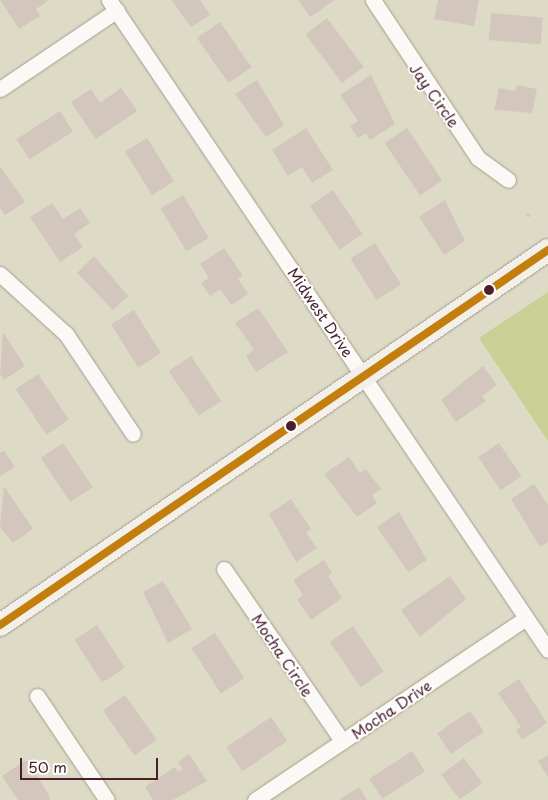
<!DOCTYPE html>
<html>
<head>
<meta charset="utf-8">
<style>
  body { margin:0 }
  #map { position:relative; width:548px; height:800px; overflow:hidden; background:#dddac6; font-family:"Playpen Sans",sans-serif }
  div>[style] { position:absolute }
  .green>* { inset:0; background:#c9d093 }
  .building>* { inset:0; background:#d3c7bd; transform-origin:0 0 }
  .path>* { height:3px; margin-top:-1.5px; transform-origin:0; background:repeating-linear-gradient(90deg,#cbc7c4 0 4px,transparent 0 8px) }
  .roads { filter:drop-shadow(0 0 1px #a49d93) drop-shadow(0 0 1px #a49d93) }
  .street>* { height:15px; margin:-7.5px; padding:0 7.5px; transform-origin:7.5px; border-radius:7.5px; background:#faf9f6 }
  .secondary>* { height:22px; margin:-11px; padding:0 11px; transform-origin:11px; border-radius:11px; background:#f3f0e9 }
  .bus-1>* { height:8px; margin:-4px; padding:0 4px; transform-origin:4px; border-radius:4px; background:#c37e0d }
  .dots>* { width:14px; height:14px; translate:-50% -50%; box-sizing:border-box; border:2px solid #fff; border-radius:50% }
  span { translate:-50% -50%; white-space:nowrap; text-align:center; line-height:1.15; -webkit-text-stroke:4px #fff; paint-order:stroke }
  .street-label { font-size:15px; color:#4a1f2b }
  .scale { position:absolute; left:20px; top:758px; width:138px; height:22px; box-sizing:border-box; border:2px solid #4a1f2b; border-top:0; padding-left:6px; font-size:15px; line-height:18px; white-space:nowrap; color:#4a1f2b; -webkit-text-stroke:4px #fff; paint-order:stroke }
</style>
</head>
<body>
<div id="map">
  <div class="green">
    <i style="clip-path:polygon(548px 292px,548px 441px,479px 338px)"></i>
  </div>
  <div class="building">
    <i style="clip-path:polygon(0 0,49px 0,36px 9px,40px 16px,19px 29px)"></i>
    <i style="clip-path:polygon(171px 0,200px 0,210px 15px,191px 27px)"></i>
    <i style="clip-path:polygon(298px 0,335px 0,310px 17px)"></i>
    <i style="clip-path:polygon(438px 0,479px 0,474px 26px,434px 19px)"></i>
    <i style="left:491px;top:13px;width:52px;height:27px;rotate:5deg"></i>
    <i style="left:327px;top:18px;width:61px;height:27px;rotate:53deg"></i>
    <i style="left:220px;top:22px;width:55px;height:28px;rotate:55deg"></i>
    <i style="clip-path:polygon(371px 75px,395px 124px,370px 140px,366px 133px,358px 138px,350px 126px,358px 121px,340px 95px)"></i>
    <i style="clip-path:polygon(257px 80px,284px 125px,266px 137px,235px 94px)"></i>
    <i style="clip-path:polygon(517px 85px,537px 89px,532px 113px,494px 110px,499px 88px,515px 91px)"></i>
    <i style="clip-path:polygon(121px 88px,137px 111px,96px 139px,71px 102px,91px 89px,100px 103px)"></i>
    <i style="left:60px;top:111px;width:24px;height:52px;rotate:57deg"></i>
    <i style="clip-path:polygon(306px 128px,333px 170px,312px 183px,302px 167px,288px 176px,272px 150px)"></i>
    <i style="left:407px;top:128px;width:63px;height:27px;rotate:56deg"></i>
    <i style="left:147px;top:138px;width:51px;height:26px;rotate:58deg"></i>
    <i style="clip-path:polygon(0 166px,25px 202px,5px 215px,0 208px)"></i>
    <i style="left:333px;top:190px;width:53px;height:28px;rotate:56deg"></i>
    <i style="left:183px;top:195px;width:50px;height:26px;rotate:59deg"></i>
    <i style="clip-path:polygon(445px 200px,465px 241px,444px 255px,419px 217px)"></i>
    <i style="clip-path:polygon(52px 203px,63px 219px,80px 208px,90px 223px,74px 234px,83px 247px,60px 262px,30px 217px)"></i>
    <i style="left:375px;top:243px;width:49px;height:29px;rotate:58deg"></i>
    <i style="clip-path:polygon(224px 248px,243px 276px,238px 279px,248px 294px,231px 305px,220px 289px,210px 296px,201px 283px,209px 278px,200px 264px)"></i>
    <i style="clip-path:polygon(94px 256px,128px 296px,113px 310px,77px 273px)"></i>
    <i style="clip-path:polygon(258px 308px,288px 352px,256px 372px,246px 356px,254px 350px,235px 323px)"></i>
    <i style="left:134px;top:310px;width:51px;height:27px;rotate:58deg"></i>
    <i style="clip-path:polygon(3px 332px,25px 366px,4px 380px,0 374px)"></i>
    <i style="left:191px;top:356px;width:54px;height:27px;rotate:56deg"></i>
    <i style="clip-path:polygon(483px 366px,497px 385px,482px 396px,486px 401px,456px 422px,441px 400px)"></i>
    <i style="left:38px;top:374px;width:55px;height:27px;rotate:56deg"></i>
    <i style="left:63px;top:443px;width:53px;height:27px;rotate:56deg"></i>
    <i style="left:499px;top:443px;width:40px;height:25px;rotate:56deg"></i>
    <i style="clip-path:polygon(4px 451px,15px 467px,0 476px,0 453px)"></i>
    <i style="clip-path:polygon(349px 457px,360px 473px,366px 469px,381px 489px,372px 495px,377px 503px,357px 517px,324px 474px)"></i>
    <i style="clip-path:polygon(534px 484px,548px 505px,548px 542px,540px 547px,511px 499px)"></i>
    <i style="clip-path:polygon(4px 486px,33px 529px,13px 543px,0 527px)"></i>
    <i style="clip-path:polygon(291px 499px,311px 529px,306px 533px,317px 548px,296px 562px,269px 514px)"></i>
    <i style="clip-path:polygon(399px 512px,427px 560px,408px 572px,377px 527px)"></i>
    <i style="clip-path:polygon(324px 560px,332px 573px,328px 576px,342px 598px,311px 620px,297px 599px,303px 595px,293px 580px)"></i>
    <i style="clip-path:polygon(450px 576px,466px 599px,420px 637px,401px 610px)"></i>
    <i style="clip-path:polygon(163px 581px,192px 629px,168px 643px,143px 592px)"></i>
    <i style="left:97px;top:625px;width:51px;height:27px;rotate:57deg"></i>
    <i style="left:353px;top:626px;width:55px;height:28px;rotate:56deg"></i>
    <i style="left:215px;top:633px;width:54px;height:28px;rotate:57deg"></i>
    <i style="clip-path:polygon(519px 679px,547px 723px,522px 740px,516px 730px,521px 727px,498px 693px)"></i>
    <i style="left:125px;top:695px;width:55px;height:27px;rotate:55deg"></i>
    <i style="left:470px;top:711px;width:25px;height:40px;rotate:56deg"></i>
    <i style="left:271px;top:717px;width:29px;height:54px;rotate:56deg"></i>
    <i style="left:412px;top:751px;width:24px;height:51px;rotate:57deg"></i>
    <i style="clip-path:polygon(189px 754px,207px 781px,173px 800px,153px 800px,145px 787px,175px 767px,178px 772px,183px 769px,178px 762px)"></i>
    <i style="clip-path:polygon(548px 755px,548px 777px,538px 761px)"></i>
    <i style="left:464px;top:758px;width:31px;height:28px;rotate:54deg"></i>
    <i style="clip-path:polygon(26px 760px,48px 793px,50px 800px,18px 800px,2px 776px)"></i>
    <i style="clip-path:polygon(359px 787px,367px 800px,339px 800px)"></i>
  </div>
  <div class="path">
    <i style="left:527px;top:213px;width:4px;rotate:56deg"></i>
  </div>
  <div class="roads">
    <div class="street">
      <i style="left:109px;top:0;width:784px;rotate:55.97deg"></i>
      <i style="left:373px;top:0;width:190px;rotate:56.4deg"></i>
      <i style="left:478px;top:158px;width:37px;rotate:36deg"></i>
      <i style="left:0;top:89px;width:141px;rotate:-34deg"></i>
      <i style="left:0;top:274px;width:89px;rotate:42.3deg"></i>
      <i style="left:66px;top:334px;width:120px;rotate:56.2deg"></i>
      <i style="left:224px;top:569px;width:209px;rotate:55.5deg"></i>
      <i style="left:37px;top:696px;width:125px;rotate:56.1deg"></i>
      <i style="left:255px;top:800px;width:326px;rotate:-33.9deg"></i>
    </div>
    <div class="secondary">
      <i style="left:0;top:625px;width:664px;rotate:-34.38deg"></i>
    </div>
  </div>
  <div class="bus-1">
    <i style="left:0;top:625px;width:664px;rotate:-34.38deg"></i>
  </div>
  <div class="dots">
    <i style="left:489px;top:290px;background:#4a1f2b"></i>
    <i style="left:291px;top:426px;background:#4a1f2b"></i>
  </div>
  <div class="street-label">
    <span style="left:435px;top:95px;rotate:55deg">Jay Circle</span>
    <span style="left:321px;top:312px;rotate:56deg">Midwest Drive</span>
    <span style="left:283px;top:655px;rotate:56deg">Mocha Circle</span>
    <span style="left:391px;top:709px;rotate:-34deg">Mocha Drive</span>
  </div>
  <div class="scale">50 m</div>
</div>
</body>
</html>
